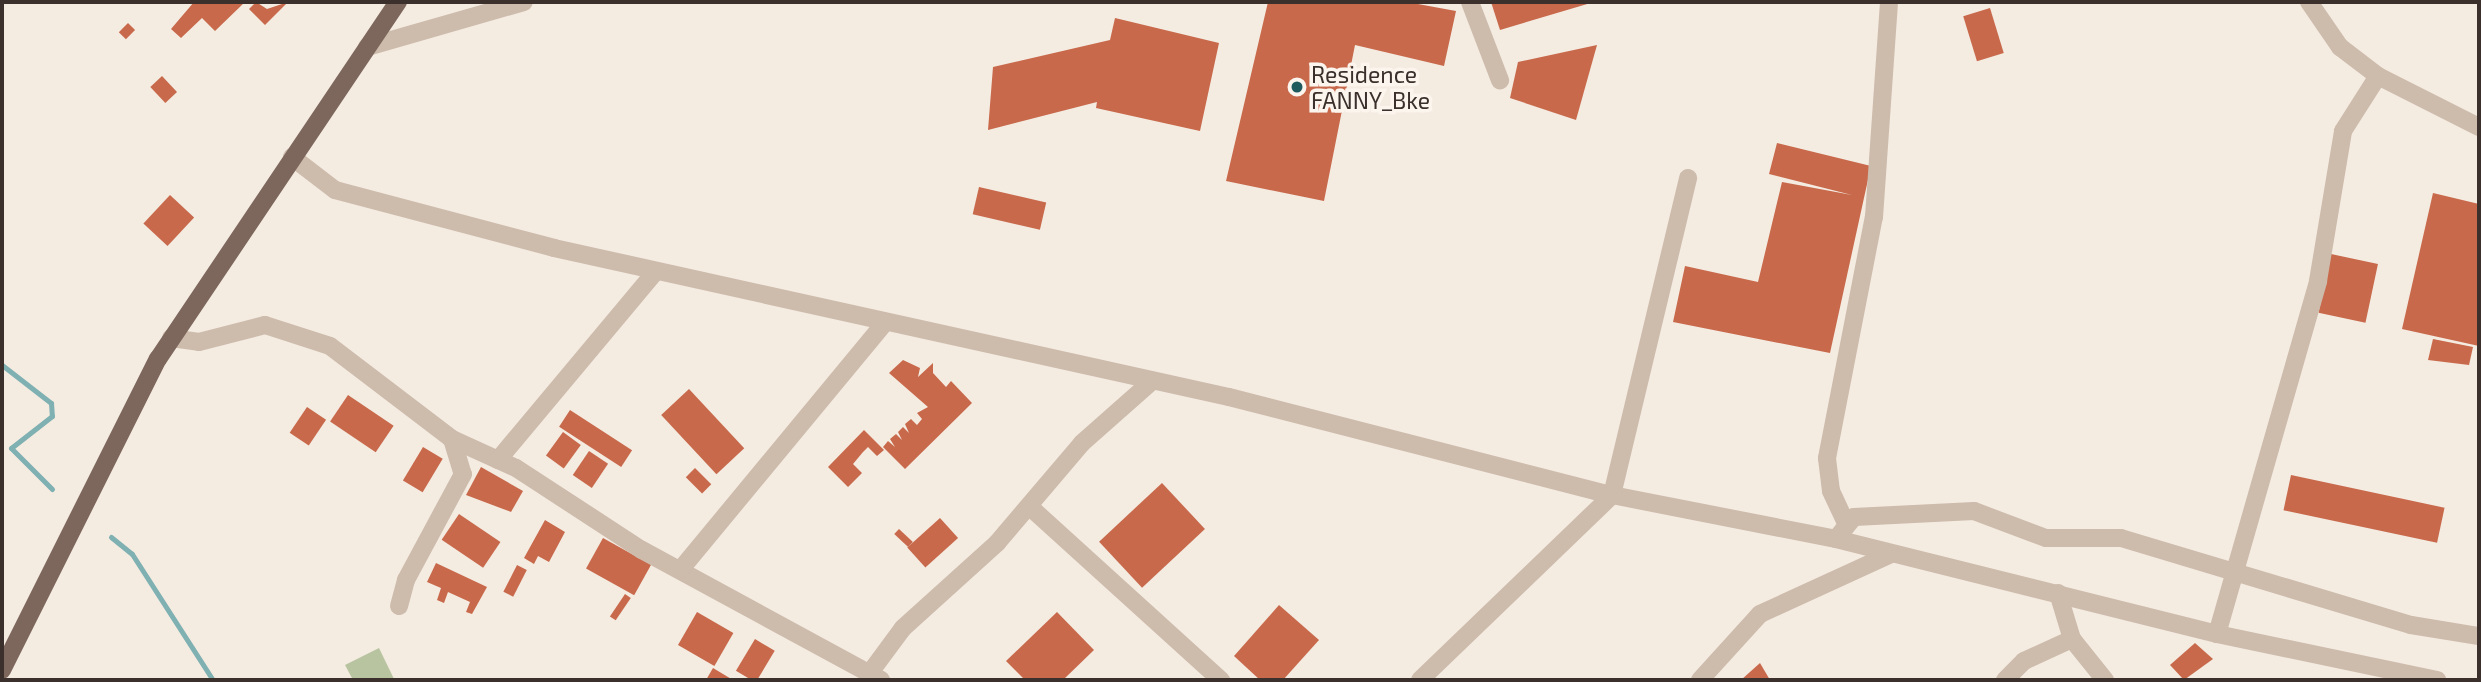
<!DOCTYPE html>
<html>
<head>
<meta charset="utf-8">
<style>
  body { margin:0 }
  #map { position:relative; width:2481px; height:682px; overflow:hidden; background:#f4ebe1; font-family:"Exo 2",sans-serif }
  div>[style] { position:absolute }
  .green>* { inset:0; background:#b8c4a0 }
  .stream>* { height:5px; margin:-2.5px; padding:0 2.5px; transform-origin:2.5px; border-radius:2.5px; background:#7fb0b2 }
  .building>* { inset:0; background:#c8694b; transform-origin:0 0 }
  .minor>* { height:18px; margin:-9px; padding:0 9px; transform-origin:9px; border-radius:9px; background:#cdbbac }
  .major>* { height:18px; margin:-9px; padding:0 9px; transform-origin:9px; border-radius:9px; background:#7d675c }
  .dots>* { width:19px; height:19px; translate:-50% -50%; box-sizing:border-box; border:4px solid #fbf5ee; border-radius:50% }
  span { translate:-50% -50%; white-space:nowrap; text-align:center; line-height:1.15; -webkit-text-stroke:7px #fbf5ee; paint-order:stroke }
  .poi-label { font-size:23px; color:#3b302b }
  .left { translate:0 -50%; text-align:left }
  .frame { position:absolute; inset:0; border:4px solid #3b302b; pointer-events:none }
</style>
</head>
<body>
<div id="map">
  <div class="green">
    <i style="clip-path:polygon(379px 648px,394px 679px,353px 680px,345px 665px)"></i>
  </div>
  <div class="stream">
    <i style="left:2px;top:365px;width:62px;rotate:37.8deg"></i>
    <i style="left:51px;top:403px;width:13px;rotate:86deg"></i>
    <i style="left:52px;top:416px;width:52px;rotate:142deg"></i>
    <i style="left:11px;top:448px;width:58px;rotate:45deg"></i>
    <i style="left:111px;top:537px;width:27px;rotate:39deg"></i>
    <i style="left:132px;top:554px;width:150px;rotate:57.3deg"></i>
  </div>
  <div class="building">
    <i style="clip-path:polygon(194px 2px,245px 2px,215px 31px,202px 18px,181px 38px,171px 29px)"></i>
    <i style="clip-path:polygon(256px 2px,267px 9px,288px 2px,265px 25px,249px 9px)"></i>
    <i style="clip-path:polygon(1268px 2px,1407px 2px,1456px 11px,1444px 66px,1355px 45px,1324px 201px,1226px 181px)"></i>
    <i style="clip-path:polygon(1491px 2px,1594px 2px,1500px 30px)"></i>
    <i style="left:1990px;top:8px;width:47px;height:28px;rotate:73deg"></i>
    <i style="clip-path:polygon(1115px 18px,1219px 43px,1200px 131px,1096px 108px,1097px 102px,988px 130px,993px 67px,1110px 40px)"></i>
    <i style="left:128px;top:23px;width:10px;height:13px;rotate:45deg"></i>
    <i style="clip-path:polygon(1597px 45px,1576px 120px,1510px 98px,1518px 62px)"></i>
    <i style="left:162px;top:76px;width:22px;height:16px;rotate:47deg"></i>
    <i style="clip-path:polygon(1777px 143px,1871px 166px,1830px 353px,1673px 322px,1685px 266px,1758px 282px,1782px 182px,1852px 195px,1769px 174px)"></i>
    <i style="left:979px;top:187px;width:69px;height:28px;rotate:13deg"></i>
    <i style="clip-path:polygon(2433px 193px,2479px 204px,2479px 346px,2402px 329px)"></i>
    <i style="left:170px;top:195px;width:33px;height:39px;rotate:43deg"></i>
    <i style="left:2331px;top:254px;width:48px;height:60px;rotate:12deg"></i>
    <i style="clip-path:polygon(2433px 339px,2473px 347px,2469px 365px,2428px 360px)"></i>
    <i style="clip-path:polygon(903px 360px,920px 368px,918px 377px,933px 363px,933px 373px,946px 387px,951px 381px,972px 403px,905px 469px,883px 447px,888px 441px,895px 447px,890px 439px,896px 434px,902px 440px,898px 432px,903px 427px,909px 433px,905px 424px,911px 419px,917px 425px,922px 419px,917px 413px,928px 407px,889px 373px)"></i>
    <i style="left:689px;top:389px;width:81px;height:38px;rotate:47deg"></i>
    <i style="left:348px;top:395px;width:55px;height:32px;rotate:34deg"></i>
    <i style="left:307px;top:407px;width:23px;height:31px;rotate:34deg"></i>
    <i style="left:570px;top:410px;width:74px;height:20px;rotate:33deg"></i>
    <i style="clip-path:polygon(864px 430px,884px 450px,877px 456px,868px 447px,863px 452px,853px 464px,862px 473px,848px 487px,828px 467px)"></i>
    <i style="left:563px;top:432px;width:22px;height:29px;rotate:36deg"></i>
    <i style="left:423px;top:447px;width:23px;height:39px;rotate:31deg"></i>
    <i style="left:589px;top:451px;width:23px;height:29px;rotate:34deg"></i>
    <i style="clip-path:polygon(481px 467px,523px 491px,511px 512px,466px 495px)"></i>
    <i style="left:695px;top:468px;width:23px;height:13px;rotate:45deg"></i>
    <i style="left:2291px;top:475px;width:157px;height:36px;rotate:12deg"></i>
    <i style="left:1162px;top:483px;width:63px;height:86px;rotate:47deg"></i>
    <i style="left:459px;top:514px;width:50px;height:31px;rotate:34deg"></i>
    <i style="left:940px;top:518px;width:27px;height:44px;rotate:48deg"></i>
    <i style="clip-path:polygon(545px 520px,565px 532px,549px 562px,538px 556px,534px 564px,524px 558px)"></i>
    <i style="left:899px;top:529px;width:19px;height:7px;rotate:43deg"></i>
    <i style="left:603px;top:538px;width:55px;height:35px;rotate:29deg"></i>
    <i style="clip-path:polygon(436px 563px,487px 587px,472px 614px,466px 612px,470px 602px,448px 592px,444px 603px,437px 600px,441px 588px,427px 582px)"></i>
    <i style="left:517px;top:565px;width:11px;height:30px;rotate:27deg"></i>
    <i style="left:625px;top:594px;width:7px;height:27px;rotate:34deg"></i>
    <i style="clip-path:polygon(1279px 605px,1319px 640px,1283px 680px,1260px 680px,1234px 656px)"></i>
    <i style="left:697px;top:612px;width:42px;height:38px;rotate:30deg"></i>
    <i style="clip-path:polygon(1057px 612px,1094px 650px,1063px 680px,1025px 680px,1006px 661px)"></i>
    <i style="left:755px;top:639px;width:23px;height:37px;rotate:31deg"></i>
    <i style="clip-path:polygon(2195px 643px,2213px 659px,2184px 680px,2170px 665px)"></i>
    <i style="clip-path:polygon(1760px 663px,1770px 680px,1741px 680px)"></i>
    <i style="clip-path:polygon(713px 668px,733px 680px,706px 680px)"></i>
  </div>
  <div class="minor">
    <i style="left:1470px;top:2px;width:84px;rotate:69deg"></i>
    <i style="left:2309px;top:2px;width:55px;rotate:55.4deg"></i>
    <i style="left:2340px;top:47px;width:48px;rotate:37.3deg"></i>
    <i style="left:2378px;top:76px;width:113px;rotate:26.8deg"></i>
    <i style="left:367px;top:47px;width:163px;rotate:-16deg"></i>
    <i style="left:292px;top:157px;width:54px;rotate:37.5deg"></i>
    <i style="left:335px;top:190px;width:227px;rotate:14.8deg"></i>
    <i style="left:554px;top:248px;width:691px;rotate:12.45deg"></i>
    <i style="left:1229px;top:397px;width:395px;rotate:14.4deg"></i>
    <i style="left:1612px;top:495px;width:228px;rotate:11.1deg"></i>
    <i style="left:1836px;top:539px;width:393px;rotate:14deg"></i>
    <i style="left:2217px;top:634px;width:225px;rotate:11.8deg"></i>
    <i style="left:171px;top:338px;width:28px;rotate:8deg"></i>
    <i style="left:199px;top:342px;width:68px;rotate:-14.4deg"></i>
    <i style="left:265px;top:325px;width:68px;rotate:17.9deg"></i>
    <i style="left:330px;top:346px;width:153px;rotate:37.3deg"></i>
    <i style="left:452px;top:439px;width:37px;rotate:73deg"></i>
    <i style="left:463px;top:474px;width:120px;rotate:118.3deg"></i>
    <i style="left:406px;top:580px;width:27px;rotate:105deg"></i>
    <i style="left:452px;top:439px;width:70px;rotate:24.4deg"></i>
    <i style="left:516px;top:468px;width:150px;rotate:33.1deg"></i>
    <i style="left:642px;top:550px;width:272px;rotate:28.5deg"></i>
    <i style="left:498px;top:460px;width:246px;rotate:-50.1deg"></i>
    <i style="left:1030px;top:507px;width:258px;rotate:42.2deg"></i>
    <i style="left:1845px;top:521px;width:33px;rotate:-115deg"></i>
    <i style="left:1831px;top:491px;width:33px;rotate:-97deg"></i>
    <i style="left:1827px;top:458px;width:246px;rotate:-79deg"></i>
    <i style="left:1874px;top:217px;width:216px;rotate:-86deg"></i>
    <i style="left:1836px;top:539px;width:28px;rotate:-51deg"></i>
    <i style="left:1854px;top:517px;width:120px;rotate:-2.9deg"></i>
    <i style="left:1974px;top:511px;width:77px;rotate:20.6deg"></i>
    <i style="left:2046px;top:538px;width:75px"></i>
    <i style="left:2121px;top:538px;width:303px;rotate:16.7deg"></i>
    <i style="left:2411px;top:625px;width:69px;rotate:9.2deg"></i>
    <i style="left:681px;top:569px;width:320px;rotate:-50.4deg"></i>
    <i style="left:2058px;top:593px;width:48px;rotate:73.1deg"></i>
    <i style="left:2072px;top:639px;width:53px;rotate:51.2deg"></i>
    <i style="left:2217px;top:634px;width:367px;rotate:-74deg"></i>
    <i style="left:2318px;top:281px;width:152px;rotate:-80.5deg"></i>
    <i style="left:2343px;top:131px;width:65px;rotate:-57.5deg"></i>
    <i style="left:869px;top:674px;width:57px;rotate:-53.5deg"></i>
    <i style="left:903px;top:628px;width:127px;rotate:-42.1deg"></i>
    <i style="left:997px;top:543px;width:131px;rotate:-49.6deg"></i>
    <i style="left:1082px;top:443px;width:94px;rotate:-41.5deg"></i>
    <i style="left:1420px;top:680px;width:267px;rotate:-43.9deg"></i>
    <i style="left:1612px;top:495px;width:326px;rotate:-76.5deg"></i>
    <i style="left:1700px;top:680px;width:89px;rotate:-47.7deg"></i>
    <i style="left:1760px;top:614px;width:144px;rotate:-24.6deg"></i>
    <i style="left:2005px;top:680px;width:27px;rotate:-45deg"></i>
    <i style="left:2024px;top:661px;width:53px;rotate:-24.6deg"></i>
  </div>
  <div class="major">
    <i style="left:2px;top:670px;width:348px;rotate:-63.4deg"></i>
    <i style="left:158px;top:359px;width:430px;rotate:-56.1deg"></i>
  </div>
  <div class="dots">
    <i style="left:1297px;top:87px;background:#1f5a5e"></i>
  </div>
  <div class="poi-label">
    <span class="left" style="left:1311px;top:87px">Residence<br>FANNY_Bke</span>
  </div>
  <div class="frame"></div>
</div>
</body>
</html>
